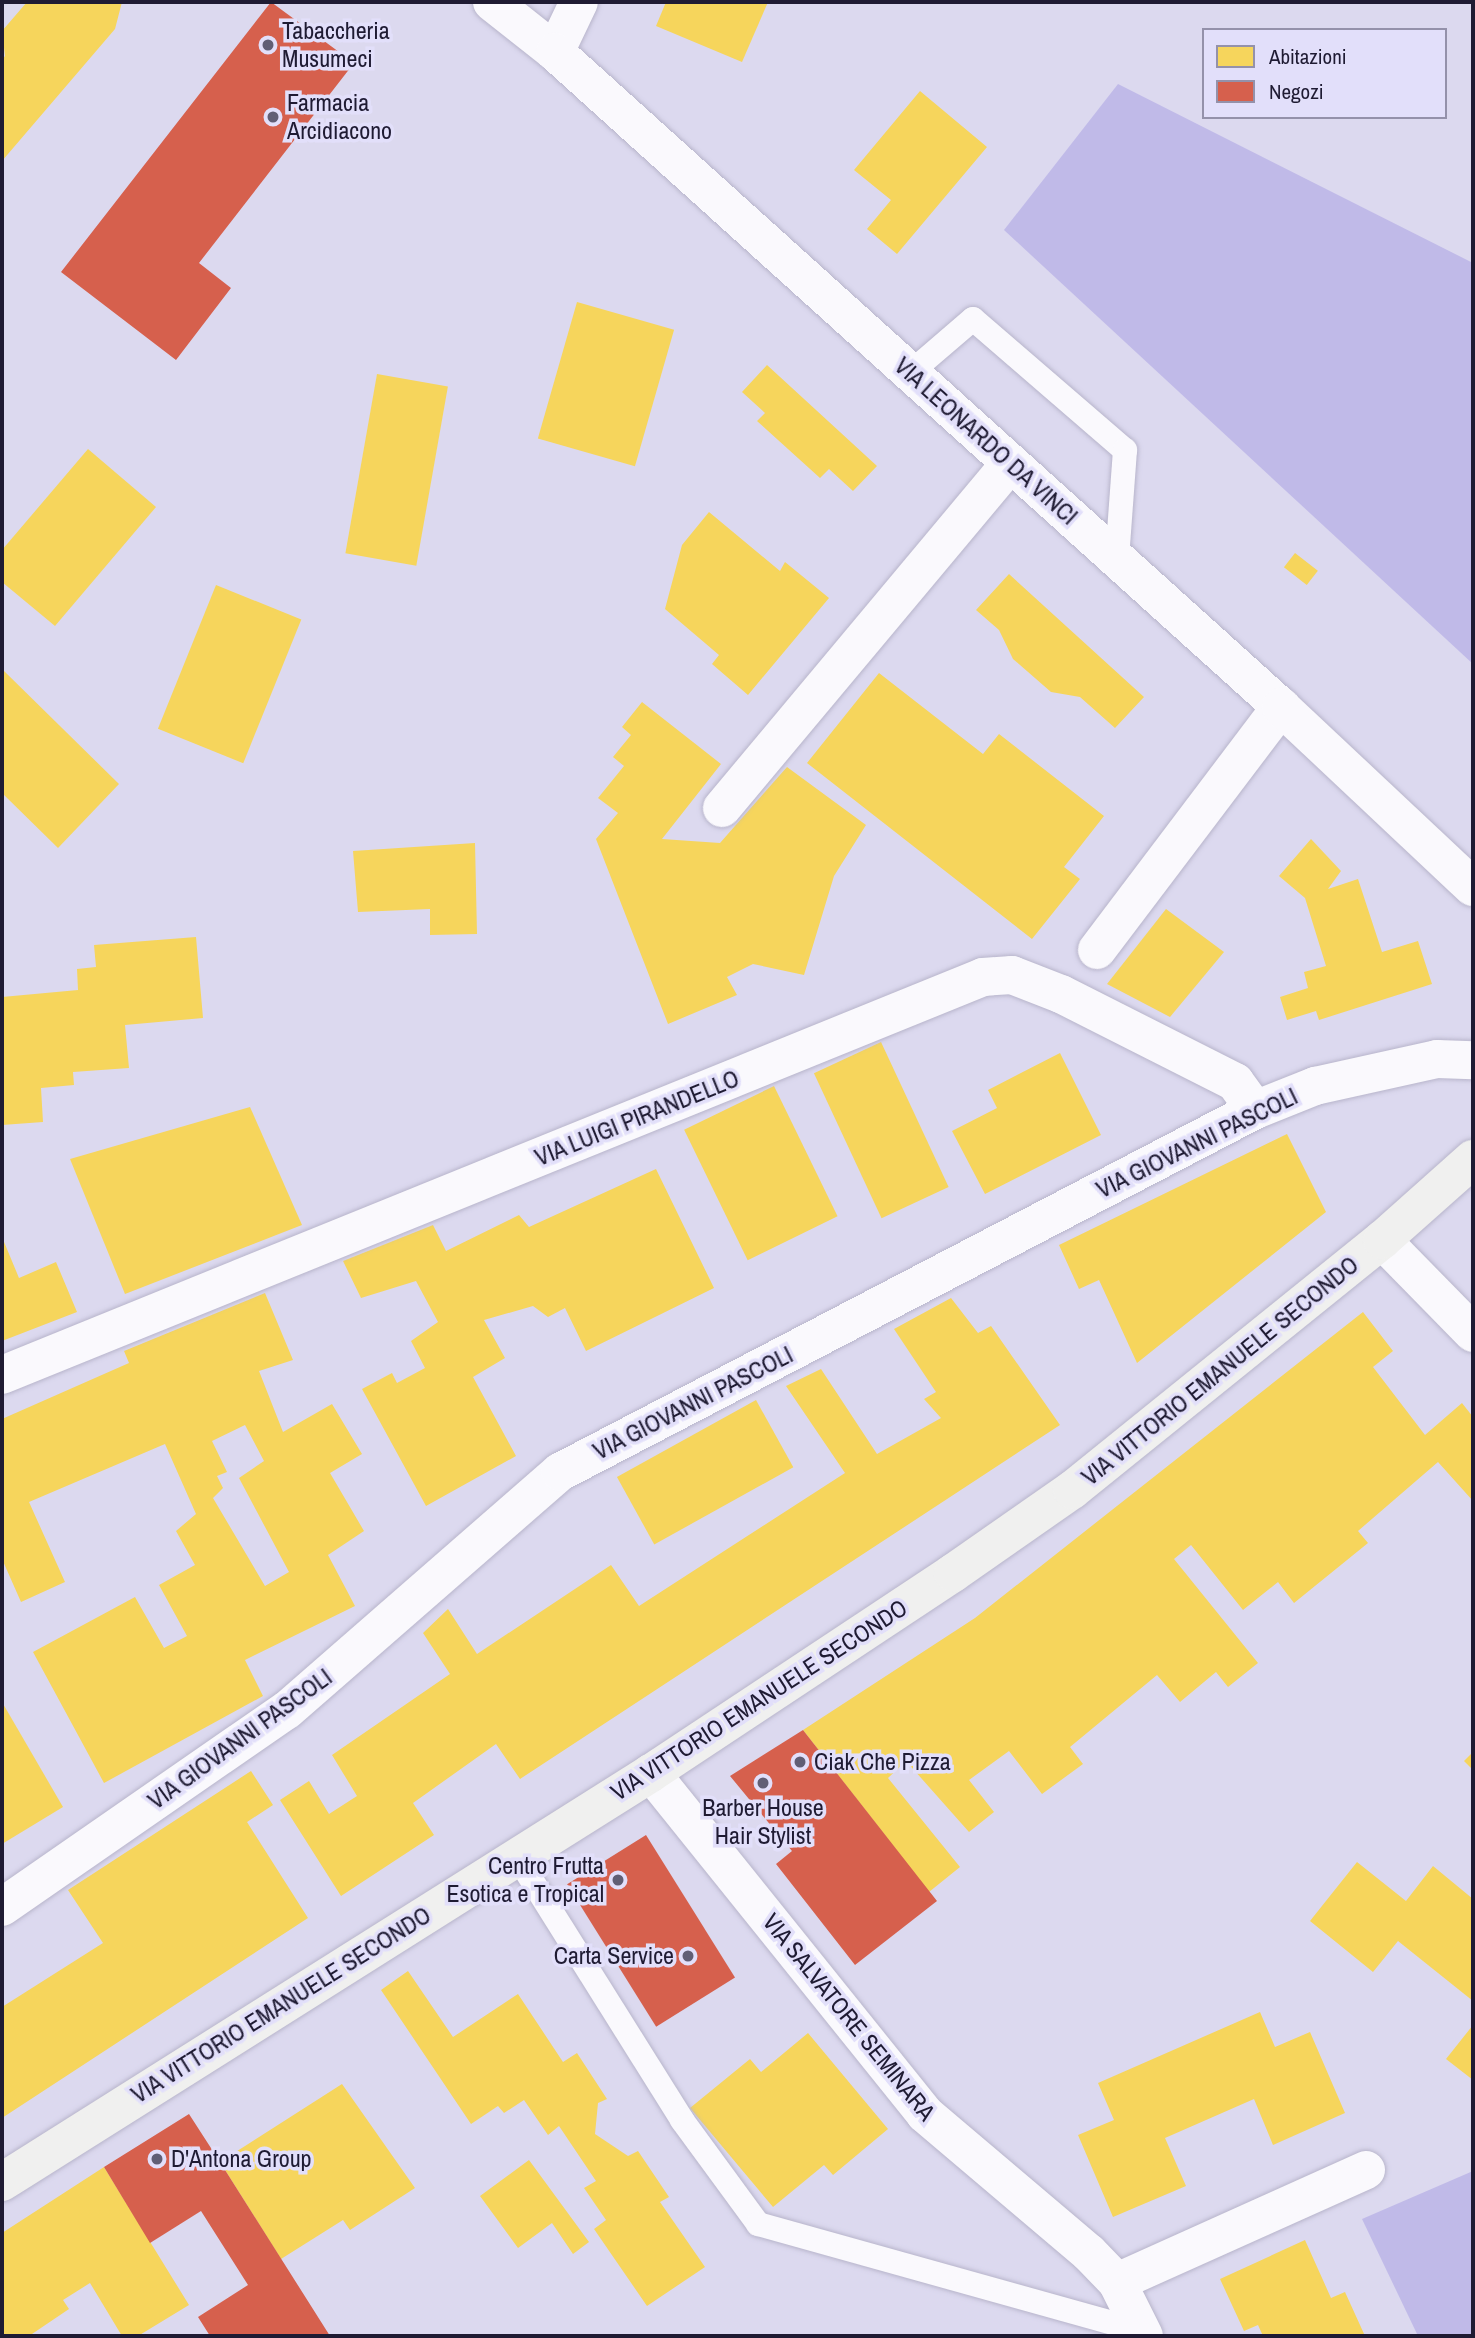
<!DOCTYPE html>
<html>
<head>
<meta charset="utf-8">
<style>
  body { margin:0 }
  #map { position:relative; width:1475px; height:2338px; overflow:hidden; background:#dcd9ef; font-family:"Archivo Narrow",sans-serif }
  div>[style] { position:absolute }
  .green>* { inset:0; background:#c0bae8 }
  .homes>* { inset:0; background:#f6d55c; transform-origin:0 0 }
  .shops>* { inset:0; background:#d6604d; transform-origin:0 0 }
  .roads { filter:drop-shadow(0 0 2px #b8b5cb) drop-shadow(0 0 2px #b8b5cb) }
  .service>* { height:24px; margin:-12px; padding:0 12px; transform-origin:12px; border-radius:12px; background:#faf9fd }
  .minor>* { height:38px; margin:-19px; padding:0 19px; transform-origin:19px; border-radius:19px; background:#faf9fd }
  .tertiary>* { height:38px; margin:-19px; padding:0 19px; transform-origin:19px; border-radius:19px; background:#faf9fd }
  .secondary>* { height:38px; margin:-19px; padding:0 19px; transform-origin:19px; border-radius:19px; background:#f0f0ef }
  .dots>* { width:19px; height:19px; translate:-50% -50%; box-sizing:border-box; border:4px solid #e2dffa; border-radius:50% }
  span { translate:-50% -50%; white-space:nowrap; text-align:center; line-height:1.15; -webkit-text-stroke:7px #e2dffa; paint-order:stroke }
  .poi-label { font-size:24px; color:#1f1b33 }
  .left { translate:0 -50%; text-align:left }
  .right { translate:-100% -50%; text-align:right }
  .street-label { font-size:24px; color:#1f1b33 }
  .frame { position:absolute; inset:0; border:4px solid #1f1b33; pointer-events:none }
  .legend { position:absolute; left:1202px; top:28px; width:245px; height:91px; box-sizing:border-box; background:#e2dffa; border:2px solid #9491aa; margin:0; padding:9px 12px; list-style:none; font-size:21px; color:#1f1b33 }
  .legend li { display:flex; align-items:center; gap:14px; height:35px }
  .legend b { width:35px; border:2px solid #9491aa }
</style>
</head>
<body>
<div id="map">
  <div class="green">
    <i style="clip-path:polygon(1118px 84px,1473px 263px,1473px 664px,1004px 230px)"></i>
    <i style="clip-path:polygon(1473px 2171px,1473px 2336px,1418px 2336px,1362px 2219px)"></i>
  </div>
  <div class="homes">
    <i style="clip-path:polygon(27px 2px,122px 2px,115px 29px,2px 161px,2px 60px,5px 56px,2px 31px)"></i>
    <i style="clip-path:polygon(666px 2px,768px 2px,742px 62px,656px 26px)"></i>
    <i style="clip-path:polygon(920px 91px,987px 147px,897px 254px,867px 229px,891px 200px,854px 170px)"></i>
    <i style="left:577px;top:302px;width:101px;height:142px;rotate:16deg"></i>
    <i style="clip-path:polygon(767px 365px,877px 466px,853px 491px,829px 469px,820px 478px,757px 421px,765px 413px,742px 392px)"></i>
    <i style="left:377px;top:374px;width:72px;height:182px;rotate:10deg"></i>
    <i style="clip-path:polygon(88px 449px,156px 507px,55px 626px,2px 582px,2px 550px)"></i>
    <i style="clip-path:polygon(709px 512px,780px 571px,785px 562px,829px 598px,748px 695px,712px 664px,719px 655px,665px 609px,682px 545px)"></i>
    <i style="left:1295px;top:553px;width:29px;height:18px;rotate:38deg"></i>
    <i style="clip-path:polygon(1009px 574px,1144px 697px,1115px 728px,1080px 697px,1051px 692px,1013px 659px,999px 630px,976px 610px)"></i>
    <i style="left:216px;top:585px;width:92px;height:155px;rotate:22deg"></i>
    <i style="clip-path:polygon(2px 669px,119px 784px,58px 848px,2px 793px)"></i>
    <i style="clip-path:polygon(879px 673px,983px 754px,999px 734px,1104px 816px,1064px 867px,1080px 879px,1032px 939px,807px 763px)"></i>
    <i style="clip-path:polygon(642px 702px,721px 764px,662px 839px,720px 843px,787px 767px,866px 825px,834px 876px,804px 975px,753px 964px,727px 977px,737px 995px,668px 1024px,596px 839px,618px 813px,598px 798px,624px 766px,613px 757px,631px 735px,622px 727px)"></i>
    <i style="clip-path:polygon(1311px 839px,1341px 871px,1328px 889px,1358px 879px,1382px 952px,1418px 941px,1432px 984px,1319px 1020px,1316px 1011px,1287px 1020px,1280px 997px,1308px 988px,1304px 972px,1326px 966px,1305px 898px,1279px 876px)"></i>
    <i style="clip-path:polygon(475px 843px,477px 934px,430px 935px,430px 909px,358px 912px,353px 851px)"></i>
    <i style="clip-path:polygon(1166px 909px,1224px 952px,1170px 1017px,1107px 984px)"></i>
    <i style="clip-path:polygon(196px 937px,203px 1018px,125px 1025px,129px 1068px,73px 1072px,74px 1085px,41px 1088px,43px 1122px,2px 1125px,2px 997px,78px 990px,77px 969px,96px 967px,94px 945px)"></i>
    <i style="left:881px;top:1042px;width:160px;height:74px;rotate:65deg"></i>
    <i style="clip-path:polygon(1060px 1053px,1101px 1135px,985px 1194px,952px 1131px,997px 1108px,988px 1090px)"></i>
    <i style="left:774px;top:1086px;width:145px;height:100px;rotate:64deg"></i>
    <i style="clip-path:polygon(250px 1107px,302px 1225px,125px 1294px,70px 1159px)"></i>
    <i style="clip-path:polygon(1287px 1134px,1326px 1212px,1137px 1363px,1099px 1280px,1079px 1289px,1059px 1245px)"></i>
    <i style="clip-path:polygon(656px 1169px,714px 1288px,586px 1351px,565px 1308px,548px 1317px,533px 1306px,484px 1320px,505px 1358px,473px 1377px,516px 1456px,426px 1506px,362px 1389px,392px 1373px,397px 1383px,425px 1368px,411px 1341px,438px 1322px,416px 1281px,361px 1298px,343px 1261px,433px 1225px,446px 1251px,519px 1215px,529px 1227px)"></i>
    <i style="clip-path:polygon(2px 1237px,19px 1278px,56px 1262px,77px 1312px,2px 1341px)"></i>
    <i style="clip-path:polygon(evenodd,265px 1293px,293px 1360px,259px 1371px,283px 1432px,332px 1404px,362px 1454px,330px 1473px,364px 1531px,328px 1555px,355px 1606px,245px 1660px,263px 1696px,104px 1783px,33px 1652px,135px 1597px,164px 1648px,187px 1636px,159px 1585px,195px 1565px,176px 1531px,196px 1514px,165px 1444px,29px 1502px,65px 1582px,21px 1602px,2px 1559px,2px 1419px,129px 1363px,124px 1351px,265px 1293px,245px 1425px,264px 1461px,239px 1478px,289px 1572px,265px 1586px,213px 1498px,223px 1488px,217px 1476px,227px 1472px,212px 1441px,245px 1425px)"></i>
    <i style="clip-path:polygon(951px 1298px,978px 1333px,991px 1326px,1060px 1425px,520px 1779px,496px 1744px,413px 1803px,434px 1835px,341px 1896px,280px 1800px,309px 1781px,329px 1814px,357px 1796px,332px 1755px,450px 1674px,423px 1633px,448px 1609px,477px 1654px,611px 1565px,639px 1606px,845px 1473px,786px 1386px,821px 1369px,877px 1454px,941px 1418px,924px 1399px,936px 1392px,894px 1329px)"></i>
    <i style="clip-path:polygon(1363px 1312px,1393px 1351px,1373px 1367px,1425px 1435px,1462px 1403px,1473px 1417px,1473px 1501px,1438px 1462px,1358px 1531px,1368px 1543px,1294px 1603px,1278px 1582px,1243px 1610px,1191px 1545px,1174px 1559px,1258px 1663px,1228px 1687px,1216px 1672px,1180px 1702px,1157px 1675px,1070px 1747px,1083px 1764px,1042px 1794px,1009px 1751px,969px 1780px,994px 1812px,969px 1832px,906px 1761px,888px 1778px,960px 1867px,929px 1892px,803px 1730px,975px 1618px)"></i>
    <i style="left:756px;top:1400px;width:77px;height:159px;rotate:61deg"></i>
    <i style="clip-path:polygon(2px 1702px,63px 1807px,2px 1844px)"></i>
    <i style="clip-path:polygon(1473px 1752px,1473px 1770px,1464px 1761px)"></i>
    <i style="clip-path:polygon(251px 1771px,273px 1805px,247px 1822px,308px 1918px,2px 2118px,2px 2007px,103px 1943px,68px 1890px)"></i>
    <i style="clip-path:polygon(1357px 1862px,1406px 1901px,1433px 1866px,1473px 1899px,1473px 2001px,1398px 1941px,1373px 1972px,1310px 1921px)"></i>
    <i style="clip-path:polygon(408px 1971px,453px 2037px,518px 1994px,563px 2062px,577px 2053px,607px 2099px,598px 2103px,595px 2134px,628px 2156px,638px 2151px,669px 2197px,660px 2202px,705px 2267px,647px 2306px,594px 2229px,606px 2220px,584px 2188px,596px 2181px,559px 2126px,548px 2135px,524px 2100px,504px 2113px,498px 2106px,471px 2124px,381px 1990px)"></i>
    <i style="clip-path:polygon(1260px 2012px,1275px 2047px,1310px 2032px,1345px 2113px,1273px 2145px,1254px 2099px,1165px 2138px,1186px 2186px,1113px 2217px,1078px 2135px,1114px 2120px,1098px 2083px)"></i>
    <i style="clip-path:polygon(1473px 2025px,1473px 2080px,1446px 2059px)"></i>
    <i style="clip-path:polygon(808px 2033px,888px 2129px,833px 2175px,824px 2165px,773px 2207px,690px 2108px,750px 2059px,761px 2072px)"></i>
    <i style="clip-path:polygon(342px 2084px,415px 2188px,350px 2230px,343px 2220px,281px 2259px,220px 2162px)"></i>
    <i style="clip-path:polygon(529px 2160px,589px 2242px,573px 2254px,552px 2223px,518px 2248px,480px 2196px)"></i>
    <i style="clip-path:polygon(104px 2167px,189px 2305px,138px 2336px,122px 2336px,90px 2283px,63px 2300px,69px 2309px,29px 2336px,2px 2336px,2px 2233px)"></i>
    <i style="clip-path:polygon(1305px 2240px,1331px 2298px,1345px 2292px,1365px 2336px,1263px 2336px,1258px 2325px,1244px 2331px,1220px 2279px)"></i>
  </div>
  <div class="shops">
    <i style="clip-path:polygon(271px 2px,354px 63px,199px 263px,231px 288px,176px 360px,61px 272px)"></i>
    <i style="clip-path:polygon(803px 1730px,937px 1901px,855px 1965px,776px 1864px,792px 1851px,730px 1776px)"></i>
    <i style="left:646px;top:1835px;width:168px;height:93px;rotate:58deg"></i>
    <i style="clip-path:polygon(189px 2114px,220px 2162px,330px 2336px,210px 2336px,198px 2317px,248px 2285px,201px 2211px,150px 2243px,104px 2167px)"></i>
  </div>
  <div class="roads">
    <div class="service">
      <i style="left:910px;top:373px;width:83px;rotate:-40.6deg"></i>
      <i style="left:973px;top:319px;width:201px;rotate:40.8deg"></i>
      <i style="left:1125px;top:450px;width:109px;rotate:94.2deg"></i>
      <i style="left:516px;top:1855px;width:313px;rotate:57.9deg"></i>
      <i style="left:682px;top:2120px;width:129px;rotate:53.8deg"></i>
      <i style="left:758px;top:2224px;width:399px;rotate:15.6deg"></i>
    </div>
    <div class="minor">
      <i style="left:555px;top:52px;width:55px;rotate:-64.4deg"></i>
      <i style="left:722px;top:808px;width:449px;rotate:-50.1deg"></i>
      <i style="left:1097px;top:950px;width:305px;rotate:-52.9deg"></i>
      <i style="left:1382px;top:1240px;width:130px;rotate:45.6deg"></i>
      <i style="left:2px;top:1375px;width:1059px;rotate:-22.08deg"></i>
      <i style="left:983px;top:977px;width:29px;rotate:-4deg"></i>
      <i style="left:1012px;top:975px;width:53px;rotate:21.2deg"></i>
      <i style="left:1061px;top:994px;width:195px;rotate:26.8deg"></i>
      <i style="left:1235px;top:1082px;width:34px;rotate:54deg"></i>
      <i style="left:651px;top:1773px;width:437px;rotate:51.2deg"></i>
      <i style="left:925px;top:2114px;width:215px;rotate:40.3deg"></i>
      <i style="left:1089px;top:2253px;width:40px;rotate:46deg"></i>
      <i style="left:1117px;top:2282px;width:60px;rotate:63.4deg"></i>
      <i style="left:2px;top:1907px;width:346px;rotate:-34.7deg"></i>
      <i style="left:287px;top:1710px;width:362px;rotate:-41.1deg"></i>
      <i style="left:560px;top:1472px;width:784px;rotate:-27.51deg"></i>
      <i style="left:1255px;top:1110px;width:65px;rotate:-21.8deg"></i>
      <i style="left:1315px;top:1086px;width:125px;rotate:-12.5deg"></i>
      <i style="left:1437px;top:1059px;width:36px;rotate:2deg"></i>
      <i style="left:1117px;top:2282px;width:273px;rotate:-24.2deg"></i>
    </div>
    <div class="tertiary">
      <i style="left:492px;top:2px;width:80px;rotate:38.4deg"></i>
      <i style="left:555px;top:52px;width:978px;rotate:42.06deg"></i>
      <i style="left:1281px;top:707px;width:263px;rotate:43.2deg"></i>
    </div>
    <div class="secondary">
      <i style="left:2px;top:2182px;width:767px;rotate:-32.22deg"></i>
      <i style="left:651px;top:1773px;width:362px;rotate:-33.5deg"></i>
      <i style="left:953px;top:1573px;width:145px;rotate:-34.9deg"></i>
      <i style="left:1072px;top:1490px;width:398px;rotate:-38.9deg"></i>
      <i style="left:1382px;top:1240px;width:122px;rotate:-41.7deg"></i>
    </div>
  </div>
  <div class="dots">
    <i style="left:268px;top:45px;background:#615e75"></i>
    <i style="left:273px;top:117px;background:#615e75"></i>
    <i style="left:800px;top:1762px;background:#615e75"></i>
    <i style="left:763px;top:1783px;background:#615e75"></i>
    <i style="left:618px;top:1880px;background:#615e75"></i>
    <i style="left:688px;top:1956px;background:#615e75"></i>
    <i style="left:157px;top:2159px;background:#615e75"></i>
  </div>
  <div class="poi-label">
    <span class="left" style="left:282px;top:45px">Tabaccheria<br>Musumeci</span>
    <span class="left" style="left:287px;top:117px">Farmacia<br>Arcidiacono</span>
    <span class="left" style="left:814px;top:1762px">Ciak Che Pizza</span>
    <span style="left:763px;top:1822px">Barber House<br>Hair Stylist</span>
    <span class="right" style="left:604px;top:1880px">Centro Frutta<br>Esotica e Tropical</span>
    <span class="right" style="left:674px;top:1956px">Carta Service</span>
    <span class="left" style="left:171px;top:2159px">D'Antona Group</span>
  </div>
  <div class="street-label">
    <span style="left:986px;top:441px;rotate:42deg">VIA LEONARDO DA VINCI</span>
    <span style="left:637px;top:1118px;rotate:-22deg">VIA LUIGI PIRANDELLO</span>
    <span style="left:1197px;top:1143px;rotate:-26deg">VIA GIOVANNI PASCOLI</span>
    <span style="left:1220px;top:1371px;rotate:-39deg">VIA VITTORIO EMANUELE SECONDO</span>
    <span style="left:693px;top:1403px;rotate:-27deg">VIA GIOVANNI PASCOLI</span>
    <span style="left:759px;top:1700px;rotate:-33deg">VIA VITTORIO EMANUELE SECONDO</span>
    <span style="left:240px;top:1739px;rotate:-36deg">VIA GIOVANNI PASCOLI</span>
    <span style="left:281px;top:2005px;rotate:-32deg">VIA VITTORIO EMANUELE SECONDO</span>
    <span style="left:849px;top:2017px;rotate:51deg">VIA SALVATORE SEMINARA</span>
  </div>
  <div class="frame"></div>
  <ul class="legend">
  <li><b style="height:19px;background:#f6d55c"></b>Abitazioni</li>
  <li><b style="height:19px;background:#d6604d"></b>Negozi</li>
  </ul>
</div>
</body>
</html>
